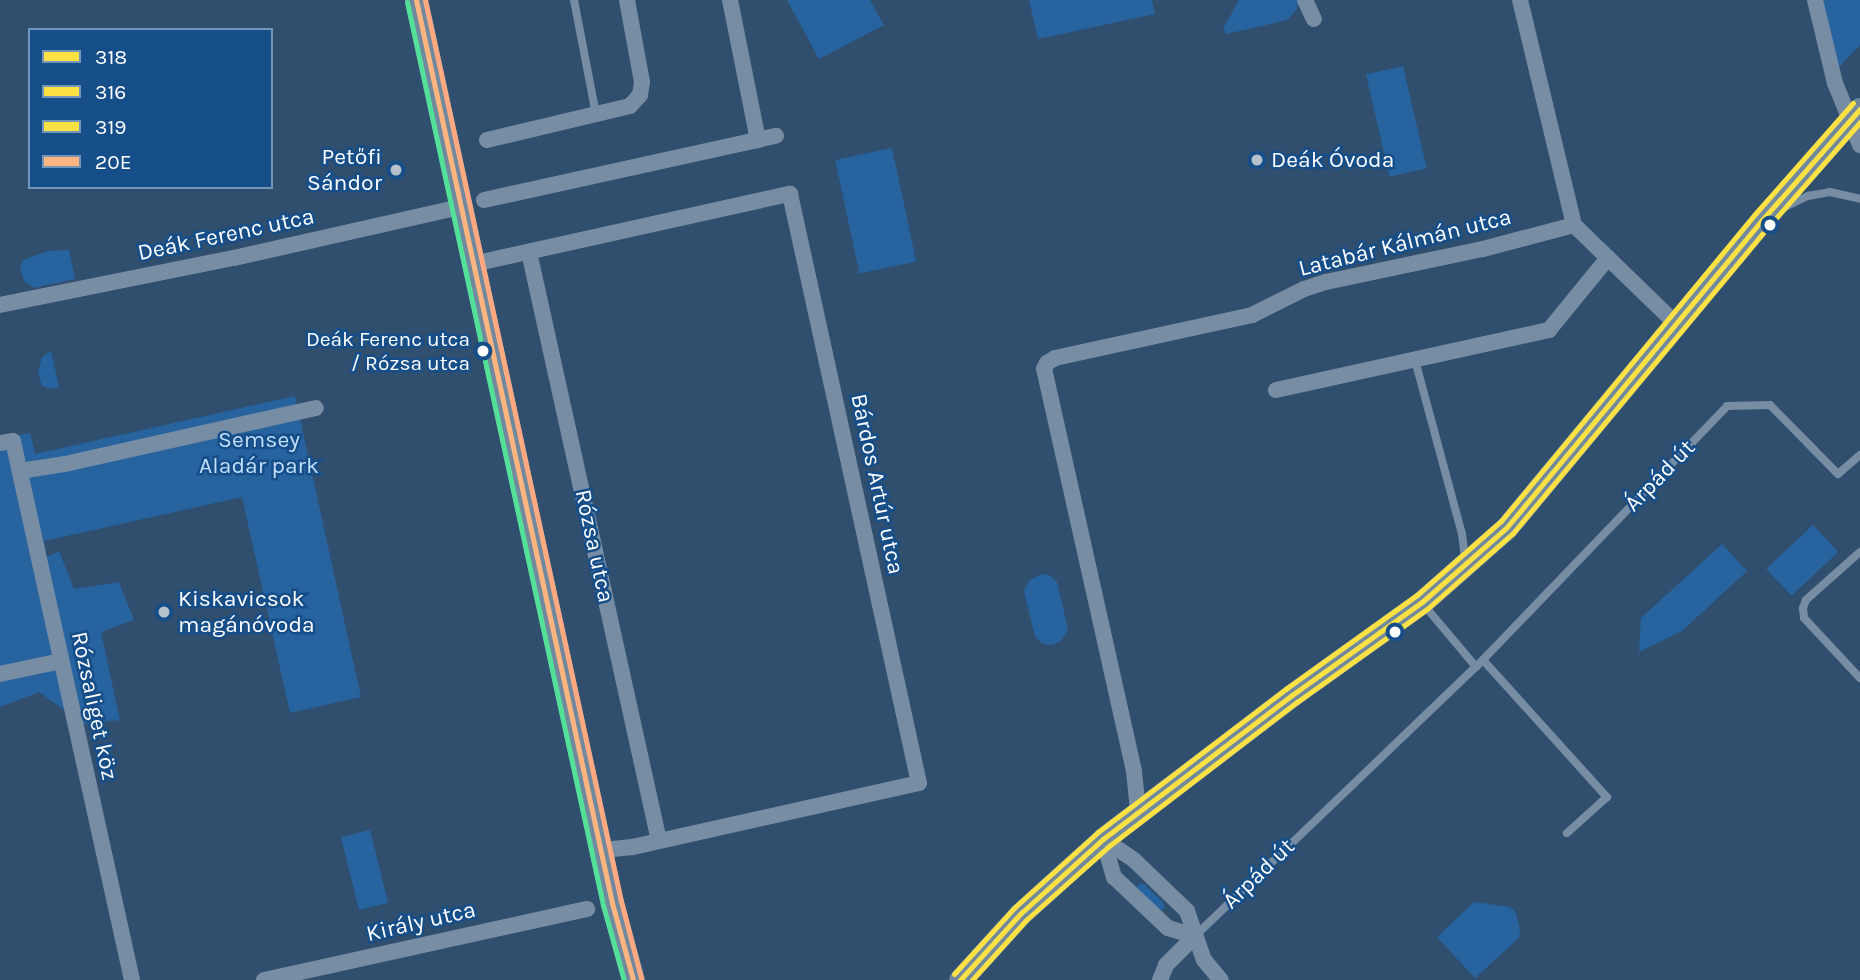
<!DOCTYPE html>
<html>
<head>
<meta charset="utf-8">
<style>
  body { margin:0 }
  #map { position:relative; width:1860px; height:980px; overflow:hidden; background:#304f6e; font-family:Karla,sans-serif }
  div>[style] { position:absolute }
  .green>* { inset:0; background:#26639f; transform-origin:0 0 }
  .lane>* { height:8px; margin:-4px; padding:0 4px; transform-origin:4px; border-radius:4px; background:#778da4 }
  .street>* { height:16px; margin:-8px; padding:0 8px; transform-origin:8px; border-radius:8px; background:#778da4 }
  .secondary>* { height:23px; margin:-11.5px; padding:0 11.5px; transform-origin:11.5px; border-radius:11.5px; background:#71899f }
  .bus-1>* { height:5px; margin:-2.5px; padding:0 2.5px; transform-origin:2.5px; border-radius:2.5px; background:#fbe143 }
  .bus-2>* { height:5px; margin:-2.5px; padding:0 2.5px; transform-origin:2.5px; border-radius:2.5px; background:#fbe143 }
  .bus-3>* { height:5px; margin:-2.5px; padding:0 2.5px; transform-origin:2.5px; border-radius:2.5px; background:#fbe143 }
  .bus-4>* { height:5px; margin:-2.5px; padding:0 2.5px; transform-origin:2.5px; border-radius:2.5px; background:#ffb580 }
  .bus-5>* { height:5px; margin:-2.5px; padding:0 2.5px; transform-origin:2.5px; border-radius:2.5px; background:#53e098 }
  .bus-6>* { height:5px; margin:-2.5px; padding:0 2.5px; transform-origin:2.5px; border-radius:2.5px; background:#ffa980 }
  .dots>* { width:19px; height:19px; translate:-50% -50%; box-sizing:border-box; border:4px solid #154e89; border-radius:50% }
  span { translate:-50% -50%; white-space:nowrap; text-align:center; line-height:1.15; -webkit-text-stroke:5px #154e89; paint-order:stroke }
  .bus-label { font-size:21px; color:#fff }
  .right { translate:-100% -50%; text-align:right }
  .poi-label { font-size:23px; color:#fff }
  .left { translate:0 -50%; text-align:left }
  .street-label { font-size:23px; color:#fff }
  .park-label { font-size:23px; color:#c2dffb }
  .legend { position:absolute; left:28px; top:28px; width:245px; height:161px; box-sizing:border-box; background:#154e89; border:2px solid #7395b8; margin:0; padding:9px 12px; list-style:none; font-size:21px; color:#fff }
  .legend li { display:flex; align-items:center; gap:14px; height:35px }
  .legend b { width:35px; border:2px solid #7395b8 }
</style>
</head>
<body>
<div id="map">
  <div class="green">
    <i style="clip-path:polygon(787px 0,870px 0,884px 25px,819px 59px)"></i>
    <i style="clip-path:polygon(1029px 0,1152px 0,1155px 14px,1038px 39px)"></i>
    <i style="clip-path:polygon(1239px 0,1297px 0,1298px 1px,1297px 9px,1287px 20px,1226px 34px,1223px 29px)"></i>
    <i style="clip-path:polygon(1822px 0,1860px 0,1860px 45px,1838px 68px)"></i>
    <i style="left:1403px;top:66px;width:105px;height:38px;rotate:77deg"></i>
    <i style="left:892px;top:148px;width:116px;height:58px;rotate:78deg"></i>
    <i style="clip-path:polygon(69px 250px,75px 279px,34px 288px,24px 281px,20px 267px,23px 260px,48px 251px)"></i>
    <i style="clip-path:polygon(51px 351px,59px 387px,50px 389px,42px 386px,38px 373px,42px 357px)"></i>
    <i style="clip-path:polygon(295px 396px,361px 697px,290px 713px,242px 497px,44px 541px,47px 557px,59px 551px,74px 589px,119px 582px,134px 620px,101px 632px,120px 720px,84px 724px,39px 692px,0 707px,0 439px,30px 433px,35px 454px)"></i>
    <i style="left:1813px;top:525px;width:37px;height:64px;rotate:47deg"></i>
    <i style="clip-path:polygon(1722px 544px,1747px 571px,1682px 631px,1639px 652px,1641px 618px)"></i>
    <i style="clip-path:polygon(1041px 574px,1049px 575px,1057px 582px,1068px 629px,1061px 641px,1052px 645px,1043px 644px,1035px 637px,1024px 591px,1029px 581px)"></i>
    <i style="left:370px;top:830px;width:75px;height:30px;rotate:76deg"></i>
    <i style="clip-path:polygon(1139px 884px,1144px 884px,1163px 902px,1165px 908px,1160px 911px,1136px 889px)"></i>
    <i style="clip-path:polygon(1474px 902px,1510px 907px,1516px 913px,1520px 930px,1519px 938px,1475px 978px,1437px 937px)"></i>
  </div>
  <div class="lane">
    <i style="left:574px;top:0;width:116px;rotate:79.1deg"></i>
    <i style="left:1783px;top:208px;width:28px;rotate:-26deg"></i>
    <i style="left:1808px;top:196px;width:22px;rotate:-10deg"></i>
    <i style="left:1830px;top:192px;width:31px;rotate:13deg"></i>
    <i style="left:1415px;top:360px;width:180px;rotate:74.9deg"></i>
    <i style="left:1462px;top:534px;width:26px;rotate:83deg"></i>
    <i style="left:1860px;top:552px;width:72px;rotate:138.4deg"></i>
    <i style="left:1806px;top:600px;width:9px;rotate:111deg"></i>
    <i style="left:1803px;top:608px;width:10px;rotate:84deg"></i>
    <i style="left:1804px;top:618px;width:82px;rotate:47deg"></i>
    <i style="left:1424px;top:605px;width:81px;rotate:50deg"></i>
    <i style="left:1483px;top:660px;width:185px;rotate:47.9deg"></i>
    <i style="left:1607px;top:797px;width:54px;rotate:138deg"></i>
    <i style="left:1195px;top:936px;width:389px;rotate:-43.8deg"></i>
    <i style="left:1476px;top:667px;width:362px;rotate:-46.1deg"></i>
    <i style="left:1727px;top:406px;width:43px;rotate:-1.3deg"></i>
    <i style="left:1770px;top:405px;width:97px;rotate:45.4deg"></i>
    <i style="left:1838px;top:474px;width:29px;rotate:-41deg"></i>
  </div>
  <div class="street">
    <i style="left:730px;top:0;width:143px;rotate:78.7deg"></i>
    <i style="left:1305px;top:0;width:21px;rotate:65deg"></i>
    <i style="left:1520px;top:0;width:231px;rotate:76.5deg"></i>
    <i style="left:1574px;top:225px;width:141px;rotate:44.1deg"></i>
    <i style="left:1815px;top:0;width:85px;rotate:76.5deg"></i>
    <i style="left:1835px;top:83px;width:67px;rotate:68deg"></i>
    <i style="left:487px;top:140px;width:147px;rotate:-13.4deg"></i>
    <i style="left:630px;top:106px;width:15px;rotate:-48deg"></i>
    <i style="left:640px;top:95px;width:13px;rotate:-81deg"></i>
    <i style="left:642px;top:82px;width:83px;rotate:-100.4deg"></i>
    <i style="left:484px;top:200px;width:299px;rotate:-12.4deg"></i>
    <i style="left:529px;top:252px;width:603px;rotate:77.55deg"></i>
    <i style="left:473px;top:264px;width:325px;rotate:-12.5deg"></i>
    <i style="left:790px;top:194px;width:603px;rotate:77.65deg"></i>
    <i style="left:919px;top:783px;width:294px;rotate:167.4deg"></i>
    <i style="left:632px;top:847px;width:31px;rotate:174deg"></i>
    <i style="left:0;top:305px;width:239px;rotate:-11.4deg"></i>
    <i style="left:234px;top:258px;width:233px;rotate:-12.7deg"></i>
    <i style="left:1276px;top:390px;width:280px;rotate:-12.4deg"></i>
    <i style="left:1549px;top:330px;width:93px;rotate:-50.7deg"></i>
    <i style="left:0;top:443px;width:13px;rotate:-9deg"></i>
    <i style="left:13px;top:441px;width:552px;rotate:77.55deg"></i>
    <i style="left:20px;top:471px;width:46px;rotate:-8.8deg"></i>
    <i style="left:65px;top:464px;width:257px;rotate:-12.6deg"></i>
    <i style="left:0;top:674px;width:62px;rotate:-12deg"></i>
    <i style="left:1138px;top:811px;width:40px;rotate:-95.7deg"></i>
    <i style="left:1134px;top:771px;width:412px;rotate:-102.6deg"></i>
    <i style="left:1044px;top:369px;width:7px;rotate:-63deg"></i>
    <i style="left:1047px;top:363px;width:9px;rotate:-32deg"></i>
    <i style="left:1055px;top:358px;width:202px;rotate:-12.3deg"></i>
    <i style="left:1252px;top:315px;width:58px;rotate:-26.6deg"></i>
    <i style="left:1304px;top:289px;width:23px;rotate:-18deg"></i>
    <i style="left:1326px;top:282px;width:160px;rotate:-11.9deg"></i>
    <i style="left:1483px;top:249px;width:94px;rotate:-14.8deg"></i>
    <i style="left:1103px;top:839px;width:37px;rotate:34deg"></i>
    <i style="left:1134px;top:860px;width:74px;rotate:43.9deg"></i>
    <i style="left:1187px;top:911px;width:52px;rotate:70.9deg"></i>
    <i style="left:1204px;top:960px;width:26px;rotate:50deg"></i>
    <i style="left:1103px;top:839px;width:40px;rotate:74deg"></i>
    <i style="left:1114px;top:877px;width:74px;rotate:43.4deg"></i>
    <i style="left:1168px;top:928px;width:28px;rotate:17deg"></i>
    <i style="left:264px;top:980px;width:331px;rotate:-12.4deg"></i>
    <i style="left:1160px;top:980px;width:16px;rotate:-68deg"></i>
    <i style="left:1166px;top:965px;width:41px;rotate:-45deg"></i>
  </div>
  <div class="secondary">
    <i style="left:416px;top:0;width:924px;rotate:77.75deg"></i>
    <i style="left:612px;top:903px;width:80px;rotate:74.7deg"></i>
    <i style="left:960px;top:980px;width:89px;rotate:-47.7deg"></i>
    <i style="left:1020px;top:914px;width:112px;rotate:-42.1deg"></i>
    <i style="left:1103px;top:839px;width:238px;rotate:-37.3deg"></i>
    <i style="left:1292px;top:695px;width:160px;rotate:-35.6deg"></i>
    <i style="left:1422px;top:602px;width:113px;rotate:-41.4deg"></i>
    <i style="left:1507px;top:527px;width:399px;rotate:-50.3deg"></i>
    <i style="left:1762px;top:220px;width:148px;rotate:-48.6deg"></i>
  </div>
  <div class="bus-1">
    <i style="left:960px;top:980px;width:89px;rotate:-47.7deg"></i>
    <i style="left:1020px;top:914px;width:112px;rotate:-42.1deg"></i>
    <i style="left:1103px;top:839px;width:238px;rotate:-37.3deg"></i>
    <i style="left:1292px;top:695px;width:160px;rotate:-35.6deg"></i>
    <i style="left:1422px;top:602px;width:113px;rotate:-41.4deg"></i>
    <i style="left:1507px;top:527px;width:399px;rotate:-50.3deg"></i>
    <i style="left:1762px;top:220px;width:148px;rotate:-48.6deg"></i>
  </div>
  <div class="bus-2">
    <i style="left:972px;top:980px;width:81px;rotate:-48deg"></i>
    <i style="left:1026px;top:920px;width:111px;rotate:-41.7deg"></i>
    <i style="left:1109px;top:846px;width:237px;rotate:-37.5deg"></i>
    <i style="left:1297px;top:702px;width:160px;rotate:-35.6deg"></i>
    <i style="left:1427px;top:609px;width:115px;rotate:-41.5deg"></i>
    <i style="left:1513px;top:533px;width:400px;rotate:-50.2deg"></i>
    <i style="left:1769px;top:226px;width:138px;rotate:-48.8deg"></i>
  </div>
  <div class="bus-3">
    <i style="left:954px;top:974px;width:89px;rotate:-47.7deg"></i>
    <i style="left:1014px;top:908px;width:113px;rotate:-42.1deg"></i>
    <i style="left:1098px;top:832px;width:238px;rotate:-37.3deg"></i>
    <i style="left:1287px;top:688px;width:160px;rotate:-35.6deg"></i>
    <i style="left:1417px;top:595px;width:112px;rotate:-41.4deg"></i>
    <i style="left:1501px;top:521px;width:398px;rotate:-50.4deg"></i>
    <i style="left:1755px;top:214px;width:148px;rotate:-48.6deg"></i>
  </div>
  <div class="bus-4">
    <i style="left:416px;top:0;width:924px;rotate:77.75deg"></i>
    <i style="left:612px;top:903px;width:80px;rotate:74.7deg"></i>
  </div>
  <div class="bus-5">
    <i style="left:407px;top:2px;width:924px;rotate:77.75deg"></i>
    <i style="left:603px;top:905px;width:78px;rotate:74.4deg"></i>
  </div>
  <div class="bus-6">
    <i style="left:425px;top:0;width:922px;rotate:77.73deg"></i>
    <i style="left:621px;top:901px;width:80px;rotate:75.4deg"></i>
  </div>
  <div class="dots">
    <i style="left:1257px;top:160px;background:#b7c1cc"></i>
    <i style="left:396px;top:170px;background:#b7c1cc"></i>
    <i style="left:1770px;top:225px;background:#fff"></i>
    <i style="left:483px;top:351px;background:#fff"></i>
    <i style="left:164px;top:612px;background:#b7c1cc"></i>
    <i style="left:1395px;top:632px;background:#fff"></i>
  </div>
  <div class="bus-label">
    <span class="right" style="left:470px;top:351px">Deák Ferenc utca<br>/ Rózsa utca</span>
  </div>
  <div class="poi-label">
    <span class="right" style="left:382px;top:170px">Petőfi<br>Sándor</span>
    <span class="left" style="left:1271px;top:160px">Deák Óvoda</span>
    <span class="left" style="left:178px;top:612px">Kiskavicsok<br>magánóvoda</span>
  </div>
  <div class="street-label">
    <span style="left:226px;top:235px;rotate:-12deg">Deák Ferenc utca</span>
    <span style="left:1405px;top:243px;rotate:-14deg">Latabár Kálmán utca</span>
    <span style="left:1660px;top:476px;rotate:-46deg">Árpád út</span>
    <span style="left:877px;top:484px;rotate:78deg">Bárdos Artúr utca</span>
    <span style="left:594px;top:546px;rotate:78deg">Rózsa utca</span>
    <span style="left:94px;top:706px;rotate:78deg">Rózsaliget köz</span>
    <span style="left:1259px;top:874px;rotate:-44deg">Árpád út</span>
    <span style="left:421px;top:922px;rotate:-13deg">Király utca</span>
  </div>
  <div class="park-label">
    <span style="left:259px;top:453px">Semsey<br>Aladár park</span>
  </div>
  <ul class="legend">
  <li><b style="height:9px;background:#fbe143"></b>318</li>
  <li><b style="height:9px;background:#fbe143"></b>316</li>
  <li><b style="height:9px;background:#fbe143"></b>319</li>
  <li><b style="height:9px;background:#ffb580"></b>20E</li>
  </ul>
</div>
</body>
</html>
